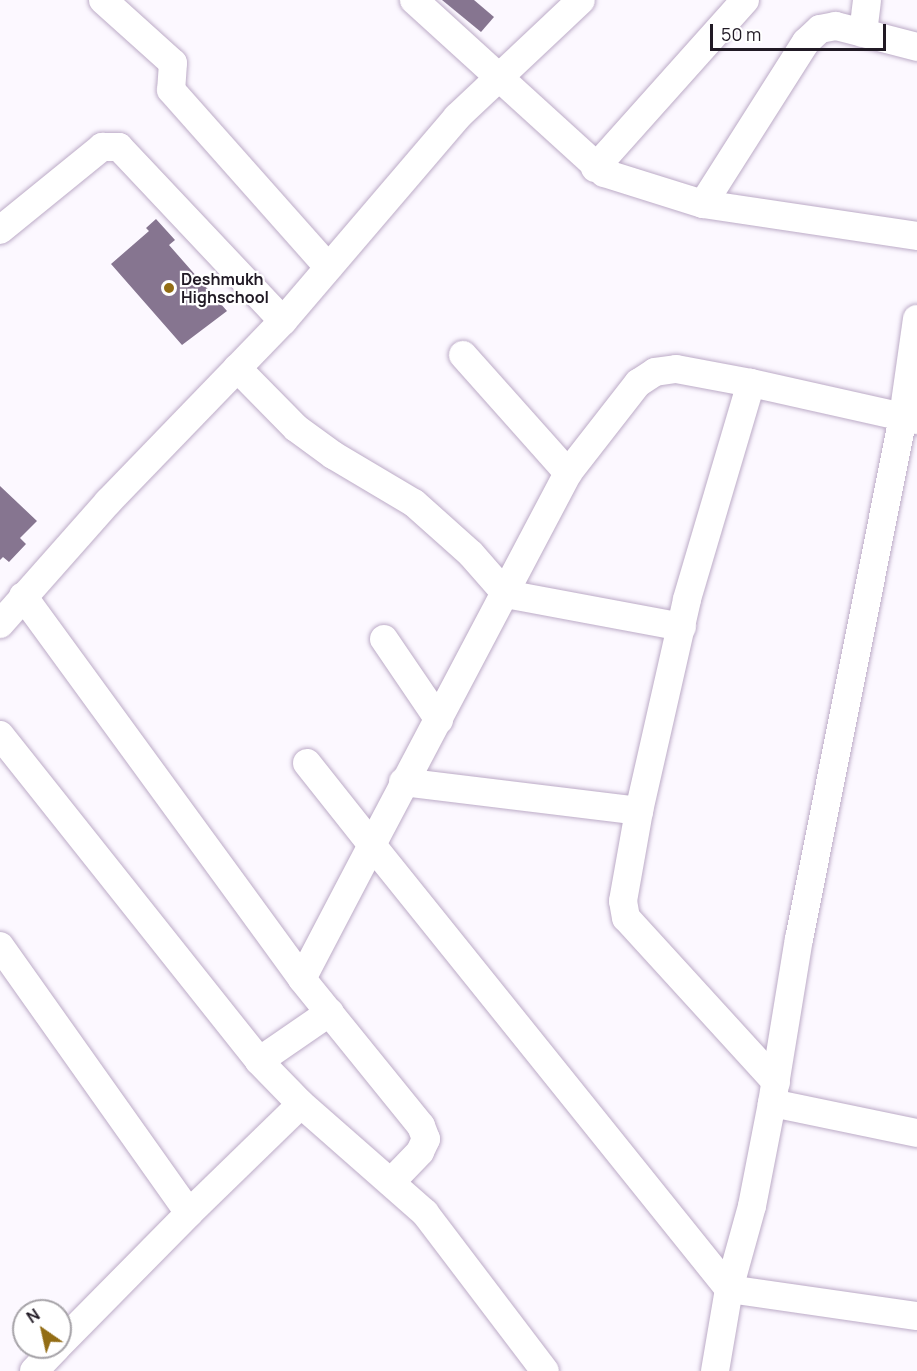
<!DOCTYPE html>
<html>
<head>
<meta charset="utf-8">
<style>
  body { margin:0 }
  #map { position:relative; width:917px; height:1371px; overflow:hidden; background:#fcf8ff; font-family:Manrope,sans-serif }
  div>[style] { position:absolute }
  .building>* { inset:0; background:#867590 }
  .roads { filter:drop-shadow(0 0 2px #bcabc7) drop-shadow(0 0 2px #bcabc7) }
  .minor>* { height:28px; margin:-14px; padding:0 14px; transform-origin:14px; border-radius:14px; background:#fff }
  .dots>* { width:16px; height:16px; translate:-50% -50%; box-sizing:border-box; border:3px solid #fff; border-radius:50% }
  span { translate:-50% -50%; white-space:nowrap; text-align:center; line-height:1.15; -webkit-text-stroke:4.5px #fff; paint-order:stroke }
  .poi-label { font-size:16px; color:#211a25; font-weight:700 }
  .left { translate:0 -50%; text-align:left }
  .north { position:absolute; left:12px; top:1299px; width:60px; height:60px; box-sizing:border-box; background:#fff; border:2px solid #a6a3a8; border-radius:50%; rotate:326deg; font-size:16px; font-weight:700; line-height:24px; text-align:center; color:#211a25 }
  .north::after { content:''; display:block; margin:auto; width:21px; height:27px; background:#936d15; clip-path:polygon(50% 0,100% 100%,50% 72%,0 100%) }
  .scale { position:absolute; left:710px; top:24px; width:176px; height:27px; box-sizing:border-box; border:3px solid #211a25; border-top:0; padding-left:8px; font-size:18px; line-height:21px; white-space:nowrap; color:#211a25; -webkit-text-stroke:4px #fff; paint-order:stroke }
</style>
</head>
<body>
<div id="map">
  <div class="building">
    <i style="clip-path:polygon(442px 0,474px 0,494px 17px,481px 32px)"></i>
    <i style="clip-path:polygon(156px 219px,175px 240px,169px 245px,227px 311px,182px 345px,111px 264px,149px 231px,146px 228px)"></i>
    <i style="clip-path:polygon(0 486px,37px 521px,20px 538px,26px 544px,9px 562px,3px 557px,0 560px)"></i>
  </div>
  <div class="roads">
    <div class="minor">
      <i style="left:103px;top:0;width:94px;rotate:42deg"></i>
      <i style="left:173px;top:63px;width:27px;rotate:94deg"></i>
      <i style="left:171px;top:90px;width:237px;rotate:48.4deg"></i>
      <i style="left:414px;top:0;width:257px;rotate:42.3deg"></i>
      <i style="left:604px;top:173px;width:104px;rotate:17.4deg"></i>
      <i style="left:703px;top:204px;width:216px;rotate:8.5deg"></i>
      <i style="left:863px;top:33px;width:33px;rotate:-83deg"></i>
      <i style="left:595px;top:168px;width:225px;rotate:-48.2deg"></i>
      <i style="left:703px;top:204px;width:192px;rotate:-57.6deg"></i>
      <i style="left:806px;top:42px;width:19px;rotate:-43deg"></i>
      <i style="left:820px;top:29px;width:16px;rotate:-11deg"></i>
      <i style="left:836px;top:26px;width:84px;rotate:14.5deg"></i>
      <i style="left:0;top:230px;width:132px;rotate:-39.1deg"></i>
      <i style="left:102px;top:147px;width:17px"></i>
      <i style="left:119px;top:147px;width:239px;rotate:46.7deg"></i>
      <i style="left:463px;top:355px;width:158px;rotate:48.3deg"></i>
      <i style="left:237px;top:368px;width:84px;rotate:45.5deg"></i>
      <i style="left:296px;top:428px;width:46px;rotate:36.1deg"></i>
      <i style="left:333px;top:455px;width:94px;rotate:30.7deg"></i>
      <i style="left:414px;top:503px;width:76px;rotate:41.8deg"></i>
      <i style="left:471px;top:554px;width:53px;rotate:48.8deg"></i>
      <i style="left:506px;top:594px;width:179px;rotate:10.6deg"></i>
      <i style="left:751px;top:383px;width:76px;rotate:-169.4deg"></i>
      <i style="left:676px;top:369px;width:21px;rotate:172deg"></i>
      <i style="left:655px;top:372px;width:20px;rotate:147deg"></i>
      <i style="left:638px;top:383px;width:114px;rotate:127.9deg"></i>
      <i style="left:568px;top:473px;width:420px;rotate:117.8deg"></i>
      <i style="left:372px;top:845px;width:570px;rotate:51.2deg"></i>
      <i style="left:729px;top:1289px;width:190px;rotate:8.2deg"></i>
      <i style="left:23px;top:596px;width:474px;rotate:53.9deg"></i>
      <i style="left:0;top:624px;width:163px;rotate:-48.5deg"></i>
      <i style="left:108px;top:502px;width:252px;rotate:-46deg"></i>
      <i style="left:283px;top:321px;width:268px;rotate:-49.5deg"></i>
      <i style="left:457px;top:117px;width:170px;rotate:-43.3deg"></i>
      <i style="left:384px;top:639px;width:98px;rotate:55.8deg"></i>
      <i style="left:0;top:735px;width:416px;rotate:51.5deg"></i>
      <i style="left:259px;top:1061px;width:60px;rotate:45.7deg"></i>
      <i style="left:301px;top:1104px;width:165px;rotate:41.3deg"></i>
      <i style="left:425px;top:1213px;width:198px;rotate:52.8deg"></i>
      <i style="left:307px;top:763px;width:105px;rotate:51.6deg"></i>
      <i style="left:372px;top:845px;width:151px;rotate:117.6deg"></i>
      <i style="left:302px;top:979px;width:189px;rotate:51deg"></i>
      <i style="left:421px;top:1126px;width:14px;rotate:69deg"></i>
      <i style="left:426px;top:1139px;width:14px;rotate:115deg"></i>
      <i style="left:420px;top:1152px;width:42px;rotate:134deg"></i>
      <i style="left:403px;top:782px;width:238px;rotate:7deg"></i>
      <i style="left:0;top:946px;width:327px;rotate:54.7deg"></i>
      <i style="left:189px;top:1213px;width:156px;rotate:-44.2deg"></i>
      <i style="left:259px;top:1061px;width:86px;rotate:-34.6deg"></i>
      <i style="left:776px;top:1082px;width:222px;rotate:-132.4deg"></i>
      <i style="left:626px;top:918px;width:17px;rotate:-100deg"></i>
      <i style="left:623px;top:901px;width:91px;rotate:-79.9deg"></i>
      <i style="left:639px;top:811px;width:217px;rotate:-77.2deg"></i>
      <i style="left:687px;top:599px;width:225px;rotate:-73.5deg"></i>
      <i style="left:751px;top:383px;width:170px;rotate:12.6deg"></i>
      <i style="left:772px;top:1103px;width:148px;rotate:11.7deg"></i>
      <i style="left:60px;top:1344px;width:184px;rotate:-45.4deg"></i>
      <i style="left:34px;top:1371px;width:33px;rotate:-46deg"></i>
      <i style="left:715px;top:1371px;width:83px;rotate:-80.3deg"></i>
      <i style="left:729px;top:1289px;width:86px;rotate:-74.5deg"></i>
      <i style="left:752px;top:1206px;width:105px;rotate:-79deg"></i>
      <i style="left:772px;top:1103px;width:166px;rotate:-80.7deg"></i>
      <i style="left:799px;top:939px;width:532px;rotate:-78.73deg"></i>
      <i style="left:903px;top:417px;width:99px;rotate:-81.9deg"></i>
    </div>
  </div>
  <div class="dots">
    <i style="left:169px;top:288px;background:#936d15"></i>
  </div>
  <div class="poi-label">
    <span class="left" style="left:181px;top:288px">Deshmukh<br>Highschool</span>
  </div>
  <div class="north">N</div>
  <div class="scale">50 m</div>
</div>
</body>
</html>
